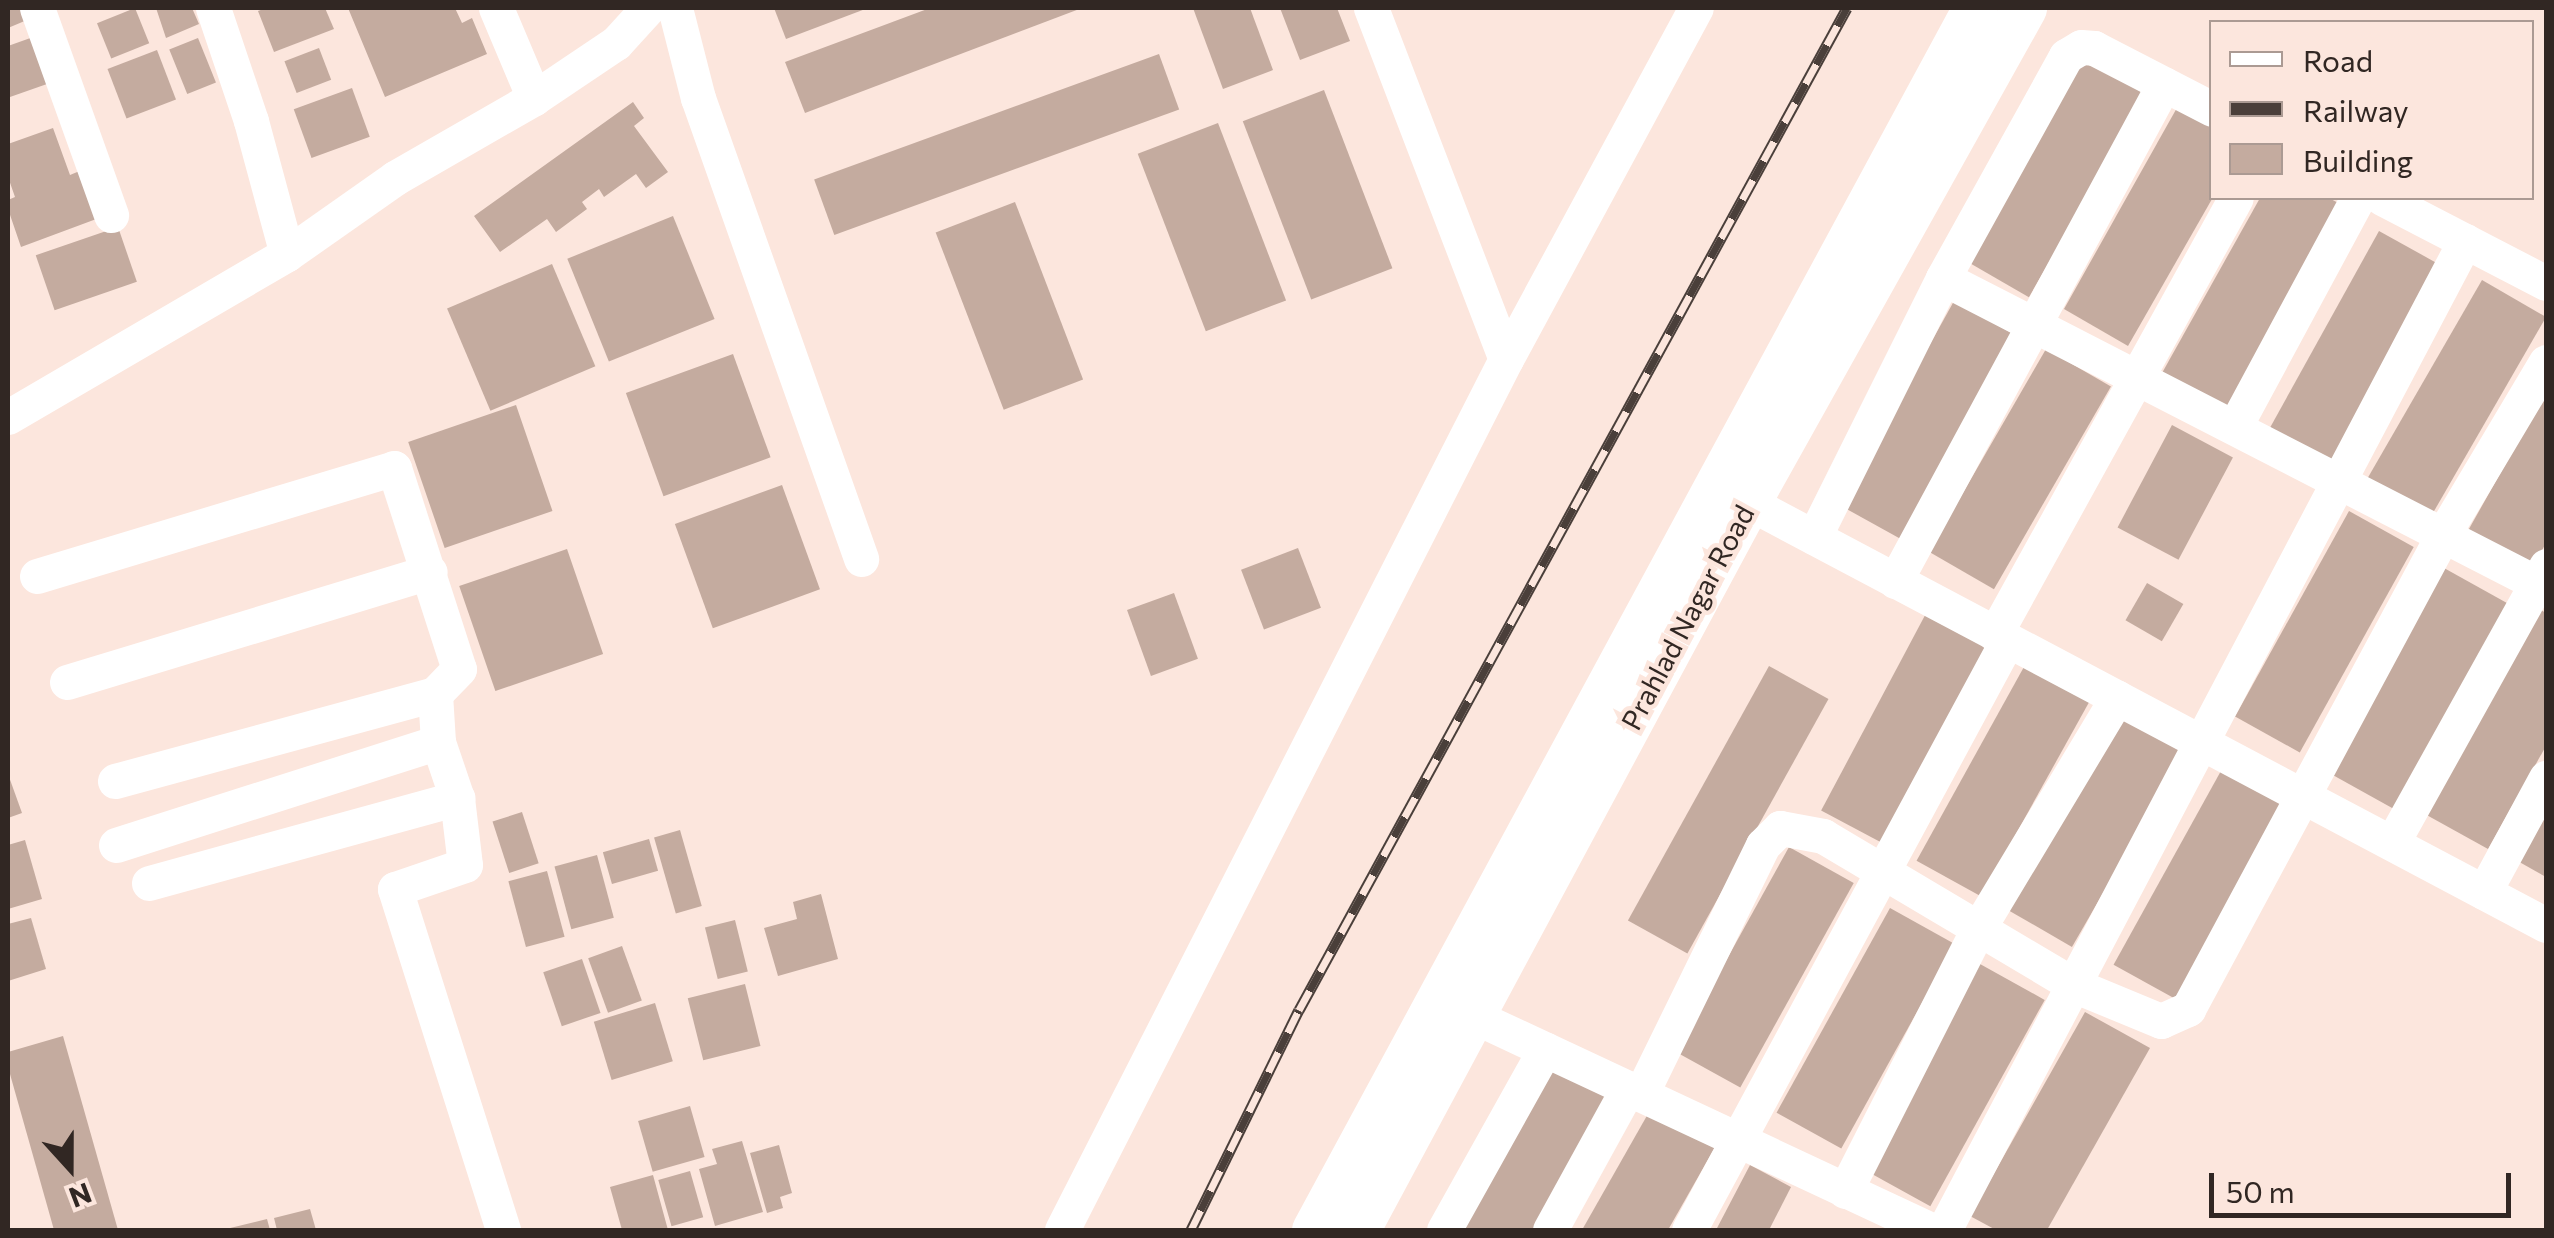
<!DOCTYPE html>
<html>
<head>
<meta charset="utf-8">
<style>
  body { margin:0 }
  #map { position:relative; width:2554px; height:1238px; overflow:hidden; background:#fce6dd; font-family:Commissioner,sans-serif }
  div>[style] { position:absolute }
  .building>* { inset:0; background:#c4ab9f; transform-origin:0 0 }
  .minor>* { height:35px; margin:-17.5px; padding:0 17.5px; transform-origin:17.5px; border-radius:17.5px; background:#fff }
  .tertiary>* { height:45px; margin:-22.5px; padding:0 22.5px; transform-origin:22.5px; border-radius:22.5px; background:#fff }
  .rail>* { height:11px; margin-top:-5.5px; transform-origin:0; background:repeating-linear-gradient(90deg,#fce6dd 0 22px,#4a3f3a 0 44px); box-sizing:border-box; border-block:2px solid #4a3f3a }
  span { translate:-50% -50%; white-space:nowrap; text-align:center; line-height:1.15; -webkit-text-stroke:9px #fce6dd; paint-order:stroke }
  .street-label { font-size:28px; color:#312723 }
  .frame { position:absolute; inset:0; border:10px solid #312723; pointer-events:none }
  .legend { position:absolute; left:2209px; top:20px; width:325px; height:180px; box-sizing:border-box; background:#fce6dd; border:2px solid #ab9a93; margin:0; padding:12px 18px; list-style:none; font-size:30px; color:#312723 }
  .legend li { display:flex; align-items:center; gap:20px; height:50px }
  .legend b { width:50px; border:2px solid #ab9a93 }
  .north { position:absolute; left:20px; top:1118px; width:100px; height:100px; -webkit-text-stroke:8px #fce6dd; paint-order:stroke; rotate:159deg; font-size:28px; font-weight:700; line-height:40px; text-align:center; color:#312723 }
  .north::after { content:''; display:block; margin:auto; width:35px; height:45px; background:#312723; clip-path:polygon(50% 0,100% 100%,50% 72%,0 100%) }
  .scale { position:absolute; left:2209px; top:1173px; width:302px; height:45px; box-sizing:border-box; border:5px solid #312723; border-top:0; padding-left:12px; font-size:30px; line-height:35px; white-space:nowrap; color:#312723; -webkit-text-stroke:8px #fce6dd; paint-order:stroke }
</style>
</head>
<body>
<div id="map">
  <div class="building">
    <i style="clip-path:polygon(8px 8px,22px 8px,27px 20px,8px 28px)"></i>
    <i style="left:135px;top:8px;width:38px;height:41px;rotate:68deg"></i>
    <i style="clip-path:polygon(156px 8px,192px 8px,199px 24px,166px 38px)"></i>
    <i style="clip-path:polygon(266px 8px,325px 8px,334px 29px,274px 52px,258px 11px)"></i>
    <i style="clip-path:polygon(348px 8px,455px 8px,462px 23px,472px 18px,487px 54px,385px 97px)"></i>
    <i style="clip-path:polygon(774px 8px,868px 8px,786px 39px)"></i>
    <i style="clip-path:polygon(930px 8px,1082px 8px,805px 113px,785px 62px)"></i>
    <i style="clip-path:polygon(1193px 8px,1250px 8px,1273px 70px,1223px 89px)"></i>
    <i style="clip-path:polygon(1280px 8px,1337px 8px,1350px 41px,1300px 60px)"></i>
    <i style="clip-path:polygon(36px 36px,47px 84px,10px 97px,8px 46px)"></i>
    <i style="left:198px;top:38px;width:48px;height:31px;rotate:68deg"></i>
    <i style="left:319px;top:48px;width:34px;height:37px;rotate:69deg"></i>
    <i style="left:157px;top:50px;width:53px;height:53px;rotate:69deg"></i>
    <i style="left:1159px;top:54px;width:59px;height:367px;rotate:70deg"></i>
    <i style="left:2081px;top:57px;width:75px;height:234px;rotate:30deg"></i>
    <i style="left:352px;top:88px;width:52px;height:62px;rotate:70deg"></i>
    <i style="left:1324px;top:90px;width:191px;height:87px;rotate:69deg"></i>
    <i style="clip-path:polygon(633px 102px,644px 118px,634px 126px,668px 172px,646px 188px,636px 174px,604px 197px,599px 189px,582px 202px,587px 209px,556px 232px,547px 219px,500px 252px,474px 216px)"></i>
    <i style="clip-path:polygon(2178px 106px,2212px 124px,2212px 199px,2128px 346px,2064px 309px)"></i>
    <i style="left:1218px;top:123px;width:190px;height:86px;rotate:69deg"></i>
    <i style="clip-path:polygon(53px 128px,70px 175px,82px 170px,99px 218px,21px 247px,8px 209px,8px 200px,15px 197px,8px 177px,8px 144px)"></i>
    <i style="clip-path:polygon(2260px 198px,2329px 198px,2342px 205px,2227px 410px,2162px 373px)"></i>
    <i style="left:1015px;top:202px;width:190px;height:85px;rotate:69deg"></i>
    <i style="left:673px;top:216px;width:111px;height:114px;rotate:68deg"></i>
    <i style="left:118px;top:227px;width:58px;height:87px;rotate:71deg"></i>
    <i style="left:2379px;top:231px;width:73px;height:236px;rotate:29deg"></i>
    <i style="left:552px;top:264px;width:111px;height:114px;rotate:67deg"></i>
    <i style="left:2482px;top:280px;width:74px;height:235px;rotate:30deg"></i>
    <i style="left:1954px;top:301px;width:74px;height:234px;rotate:29deg"></i>
    <i style="left:2046px;top:349px;width:75px;height:234px;rotate:30deg"></i>
    <i style="left:733px;top:354px;width:110px;height:114px;rotate:70deg"></i>
    <i style="clip-path:polygon(2546px 392px,2546px 543px,2530px 572px,2465px 536px)"></i>
    <i style="left:516px;top:405px;width:112px;height:114px;rotate:71deg"></i>
    <i style="left:2172px;top:425px;width:69px;height:116px;rotate:28deg"></i>
    <i style="left:782px;top:485px;width:111px;height:114px;rotate:70deg"></i>
    <i style="left:2349px;top:511px;width:74px;height:235px;rotate:29deg"></i>
    <i style="left:1298px;top:548px;width:64px;height:61px;rotate:69deg"></i>
    <i style="left:567px;top:549px;width:111px;height:114px;rotate:71deg"></i>
    <i style="left:2444px;top:568px;width:74px;height:235px;rotate:29deg"></i>
    <i style="left:2147px;top:583px;width:42px;height:43px;rotate:30deg"></i>
    <i style="left:1174px;top:593px;width:70px;height:50px;rotate:70deg"></i>
    <i style="left:1931px;top:604px;width:74px;height:234px;rotate:28deg"></i>
    <i style="clip-path:polygon(2539px 609px,2546px 613px,2546px 746px,2488px 849px,2423px 813px)"></i>
    <i style="left:2030px;top:656px;width:74px;height:234px;rotate:29deg"></i>
    <i style="left:1769px;top:666px;width:68px;height:291px;rotate:29deg"></i>
    <i style="left:2125px;top:705px;width:75px;height:236px;rotate:30deg"></i>
    <i style="left:2227px;top:760px;width:74px;height:234px;rotate:29deg"></i>
    <i style="clip-path:polygon(8px 774px,22px 813px,8px 818px)"></i>
    <i style="clip-path:polygon(2546px 802px,2546px 877px,2514px 859px)"></i>
    <i style="left:522px;top:812px;width:54px;height:31px;rotate:72deg"></i>
    <i style="left:680px;top:830px;width:79px;height:27px;rotate:74deg"></i>
    <i style="left:649px;top:839px;width:33px;height:48px;rotate:74deg"></i>
    <i style="clip-path:polygon(25px 840px,42px 899px,8px 909px,8px 845px)"></i>
    <i style="left:1789px;top:847px;width:74px;height:234px;rotate:29deg"></i>
    <i style="left:597px;top:855px;width:65px;height:44px;rotate:75deg"></i>
    <i style="left:547px;top:871px;width:68px;height:40px;rotate:75deg"></i>
    <i style="clip-path:polygon(821px 894px,838px 959px,778px 976px,764px 928px,797px 919px,793px 902px)"></i>
    <i style="left:1890px;top:908px;width:74px;height:234px;rotate:29deg"></i>
    <i style="clip-path:polygon(31px 918px,46px 969px,8px 981px,8px 924px)"></i>
    <i style="left:735px;top:920px;width:53px;height:31px;rotate:76deg"></i>
    <i style="left:622px;top:946px;width:58px;height:36px;rotate:70deg"></i>
    <i style="left:582px;top:959px;width:57px;height:41px;rotate:71deg"></i>
    <i style="left:1980px;top:964px;width:74px;height:236px;rotate:29deg"></i>
    <i style="left:745px;top:984px;width:64px;height:59px;rotate:76deg"></i>
    <i style="left:655px;top:1003px;width:61px;height:64px;rotate:73deg"></i>
    <i style="clip-path:polygon(2085px 1012px,2150px 1048px,2047px 1230px,1996px 1230px,1970px 1216px)"></i>
    <i style="clip-path:polygon(63px 1036px,118px 1230px,54px 1230px,8px 1067px,8px 1052px)"></i>
    <i style="clip-path:polygon(1548px 1058px,1613px 1094px,1536px 1230px,1450px 1230px)"></i>
    <i style="clip-path:polygon(1653px 1105px,1718px 1142px,1668px 1230px,1582px 1230px)"></i>
    <i style="left:690px;top:1106px;width:53px;height:54px;rotate:74deg"></i>
    <i style="clip-path:polygon(742px 1141px,763px 1212px,715px 1226px,699px 1169px,717px 1164px,712px 1149px)"></i>
    <i style="clip-path:polygon(779px 1145px,792px 1193px,780px 1197px,783px 1208px,767px 1213px,750px 1153px)"></i>
    <i style="clip-path:polygon(1750px 1165px,1791px 1187px,1769px 1230px,1716px 1230px)"></i>
    <i style="left:690px;top:1171px;width:48px;height:33px;rotate:74deg"></i>
    <i style="clip-path:polygon(653px 1175px,668px 1230px,622px 1230px,610px 1187px)"></i>
    <i style="clip-path:polygon(310px 1209px,316px 1230px,277px 1230px,274px 1218px)"></i>
    <i style="clip-path:polygon(267px 1219px,270px 1230px,226px 1230px,226px 1229px)"></i>
  </div>
  <div class="minor">
    <i style="left:37px;top:8px;width:220px;rotate:70.3deg"></i>
    <i style="left:213px;top:8px;width:119px;rotate:71.4deg"></i>
    <i style="left:251px;top:121px;width:138px;rotate:74.9deg"></i>
    <i style="left:496px;top:8px;width:98px;rotate:67.1deg"></i>
    <i style="left:675px;top:8px;width:93px;rotate:75.7deg"></i>
    <i style="left:698px;top:98px;width:489px;rotate:70.5deg"></i>
    <i style="left:1371px;top:8px;width:376px;rotate:69deg"></i>
    <i style="left:1506px;top:359px;width:399px;rotate:-61.6deg"></i>
    <i style="left:2382px;top:198px;width:185px;rotate:27.4deg"></i>
    <i style="left:1943px;top:278px;width:678px;rotate:27.21deg"></i>
    <i style="left:8px;top:417px;width:323px;rotate:-30.3deg"></i>
    <i style="left:287px;top:254px;width:132px;rotate:-35.1deg"></i>
    <i style="left:395px;top:178px;width:160px;rotate:-29.9deg"></i>
    <i style="left:534px;top:98px;width:99px;rotate:-33.9deg"></i>
    <i style="left:616px;top:43px;width:47px;rotate:-47.6deg"></i>
    <i style="left:2235px;top:426px;width:259px;rotate:-61.7deg"></i>
    <i style="left:1725px;top:490px;width:929px;rotate:27.92deg"></i>
    <i style="left:1814px;top:537px;width:289px;rotate:-63.5deg"></i>
    <i style="left:1943px;top:278px;width:254px;rotate:-61deg"></i>
    <i style="left:2066px;top:56px;width:17px;rotate:-31deg"></i>
    <i style="left:2081px;top:47px;width:13px;rotate:4deg"></i>
    <i style="left:2094px;top:48px;width:133px;rotate:27.3deg"></i>
    <i style="left:37px;top:576px;width:373px;rotate:-16.8deg"></i>
    <i style="left:394px;top:468px;width:211px;rotate:72.1deg"></i>
    <i style="left:459px;top:669px;width:35px;rotate:134deg"></i>
    <i style="left:435px;top:694px;width:48px;rotate:86.4deg"></i>
    <i style="left:438px;top:742px;width:59px;rotate:71.3deg"></i>
    <i style="left:457px;top:798px;width:67px;rotate:83.2deg"></i>
    <i style="left:465px;top:865px;width:74px;rotate:161.1deg"></i>
    <i style="left:395px;top:889px;width:358px;rotate:72.4deg"></i>
    <i style="left:1895px;top:581px;width:565px;rotate:-61.58deg"></i>
    <i style="left:1995px;top:634px;width:498px;rotate:-61.1deg"></i>
    <i style="left:67px;top:682px;width:379px;rotate:-16.9deg"></i>
    <i style="left:115px;top:781px;width:332px;rotate:-15.2deg"></i>
    <i style="left:2392px;top:843px;width:317px;rotate:-60.9deg"></i>
    <i style="left:116px;top:845px;width:338px;rotate:-17.7deg"></i>
    <i style="left:149px;top:883px;width:320px;rotate:-15.4deg"></i>
    <i style="left:2484px;top:892px;width:130px;rotate:-61.5deg"></i>
    <i style="left:1452px;top:1006px;width:529px;rotate:25.06deg"></i>
    <i style="left:1641px;top:1094px;width:277px;rotate:-63.9deg"></i>
    <i style="left:1763px;top:845px;width:24px;rotate:-45deg"></i>
    <i style="left:1780px;top:828px;width:44px;rotate:10.5deg"></i>
    <i style="left:1823px;top:836px;width:294px;rotate:30.7deg"></i>
    <i style="left:2076px;top:986px;width:92px;rotate:22.4deg"></i>
    <i style="left:2161px;top:1021px;width:30px;rotate:-24deg"></i>
    <i style="left:2188px;top:1009px;width:540px;rotate:-61.73deg"></i>
    <i style="left:2444px;top:533px;width:199px;rotate:-59.2deg"></i>
    <i style="left:1845px;top:1191px;width:294px;rotate:-63.1deg"></i>
    <i style="left:1978px;top:929px;width:270px;rotate:-59deg"></i>
    <i style="left:1062px;top:1230px;width:978px;rotate:-62.99deg"></i>
    <i style="left:1444px;top:1230px;width:207px;rotate:-60.8deg"></i>
    <i style="left:1550px;top:1230px;width:162px;rotate:-61.2deg"></i>
    <i style="left:1689px;top:1230px;width:669px;rotate:-61.64deg"></i>
    <i style="left:1944px;top:1230px;width:1118px;rotate:-62.22deg"></i>
  </div>
  <div class="tertiary">
    <i style="left:1314px;top:1230px;width:1389px;rotate:-61.59deg"></i>
    <i style="left:1357px;top:1230px;width:826px;rotate:-61.76deg"></i>
    <i style="left:1748px;top:502px;width:566px;rotate:-60.81deg"></i>
  </div>
  <div class="rail">
    <i style="left:1191px;top:1230px;width:245px;rotate:-63.9deg"></i>
    <i style="left:1299px;top:1010px;width:1142px;rotate:-61.33deg"></i>
  </div>
  <div class="street-label">
    <span style="left:1687px;top:617px;rotate:-62deg">Prahlad Nagar Road</span>
  </div>
  <div class="frame"></div>
  <ul class="legend">
  <li><b style="height:12px;background:#fff"></b>Road</li>
  <li><b style="height:12px;background:#4a3f3a"></b>Railway</li>
  <li><b style="height:28px;background:#c4ab9f"></b>Building</li>
  </ul>
  <div class="north">N</div>
  <div class="scale">50 m</div>
</div>
</body>
</html>
